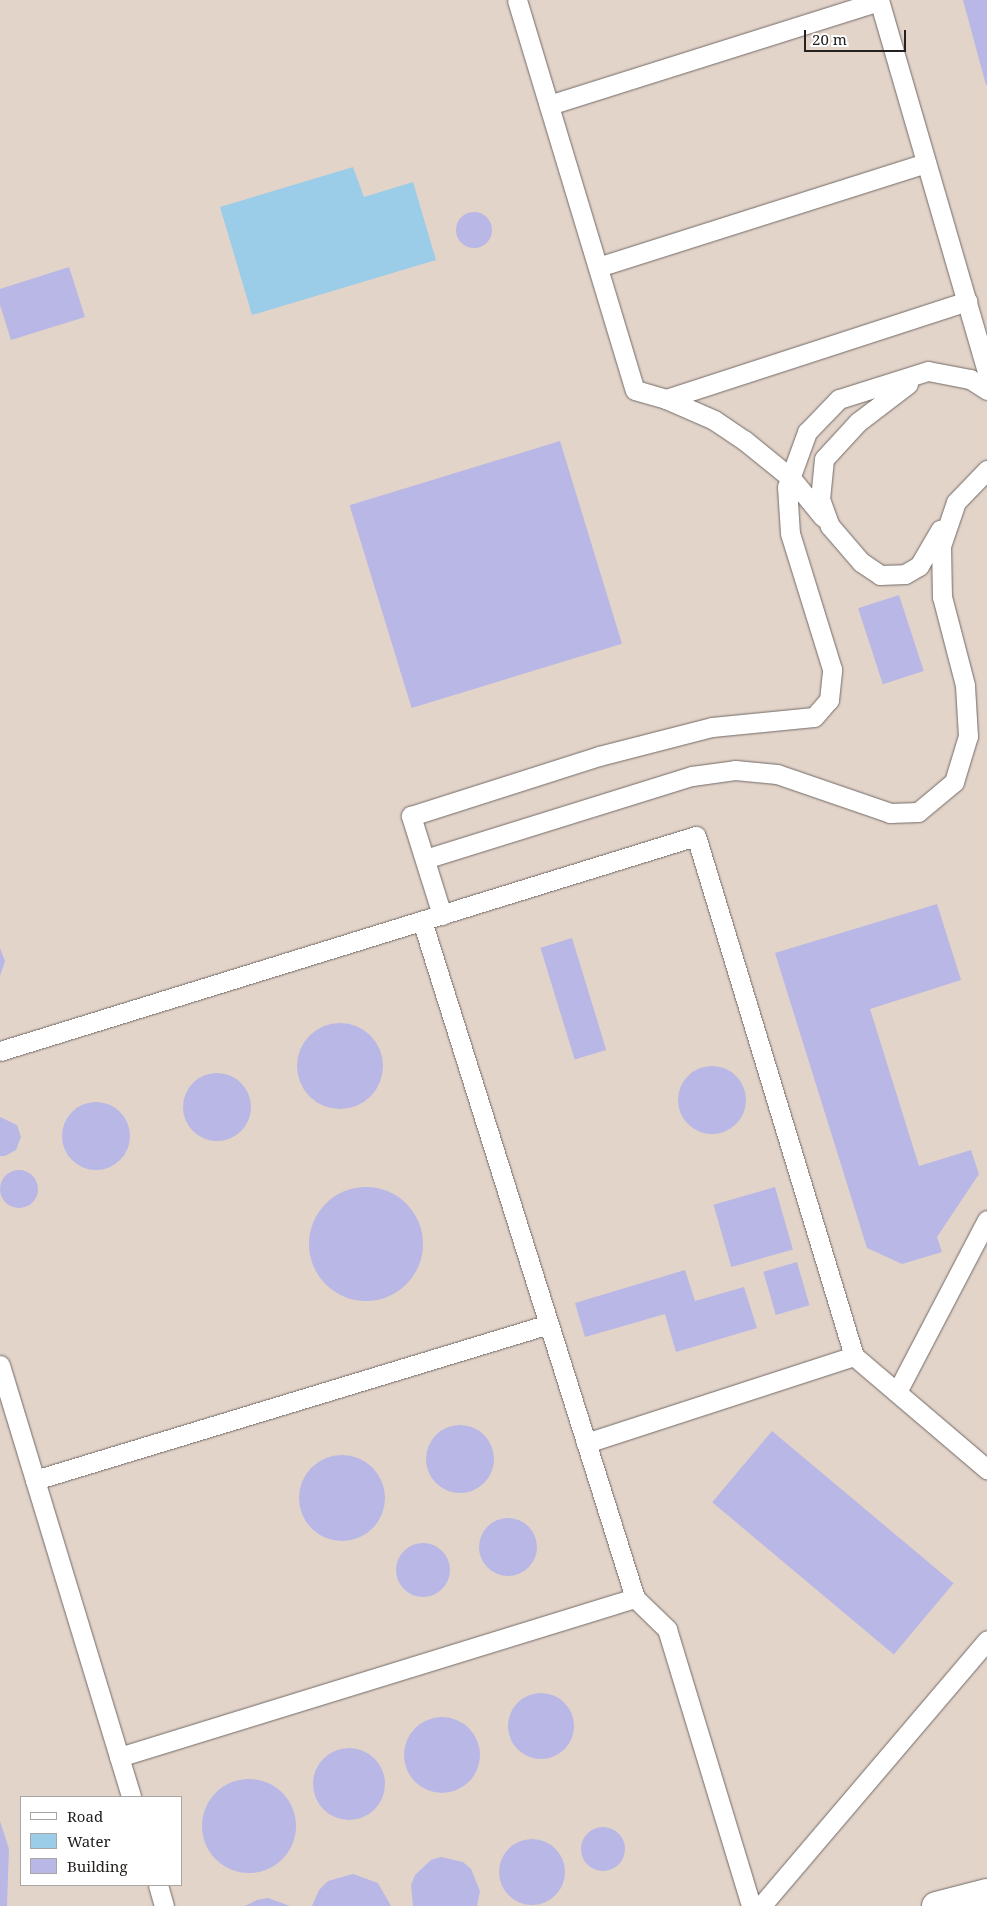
<!DOCTYPE html>
<html>
<head>
<meta charset="utf-8">
<style>
  body { margin:0 }
  #map { position:relative; width:987px; height:1906px; overflow:hidden; background:#e8e0da; font-family:"Noto Serif",serif }
  div>[style] { position:absolute }
  .built>* { inset:0; background:#e3d4ca }
  .water>* { inset:0; background:#9bcce8 }
  .building>* { inset:0; background:#b8b7e5; transform-origin:0 0 }
  .round { border-radius:50% }
  .roads { filter:drop-shadow(0 0 1px #716a65) drop-shadow(0 0 1px #716a65) }
  .service>* { height:19px; margin:-9.5px; padding:0 9.5px; transform-origin:9.5px; border-radius:9.5px; background:#fff }
  .minor>* { height:28px; margin:-14px; padding:0 14px; transform-origin:14px; border-radius:14px; background:#fff }
  span { translate:-50% -50%; white-space:nowrap; text-align:center; line-height:1.15; -webkit-text-stroke:5px #fff; paint-order:stroke }
  .legend { position:absolute; left:20px; top:1796px; width:162px; height:90px; box-sizing:border-box; background:#fff; border:1px solid #a7a6a5; margin:0; padding:6px 9px; list-style:none; font-size:15px; color:#24211f }
  .legend li { display:flex; align-items:center; gap:10px; height:25px }
  .legend b { width:25px; border:1px solid #a7a6a5 }
  .scale { position:absolute; left:804px; top:30px; width:102px; height:22px; box-sizing:border-box; border:2px solid #24211f; border-top:0; padding-left:6px; font-size:15px; line-height:18px; white-space:nowrap; color:#24211f; -webkit-text-stroke:4px #fff; paint-order:stroke }
</style>
</head>
<body>
<div id="map">
  <div class="built">
    <i style="clip-path:polygon(evenodd,0 0,987px 0,987px 1906px,0 1906px,0 0,21px 1797px,181px 1797px,181px 1885px,21px 1885px,21px 1797px)"></i>
  </div>
  <div class="water">
    <i style="clip-path:polygon(353px 167px,364px 197px,413px 182px,436px 260px,252px 315px,220px 207px)"></i>
  </div>
  <div class="building">
    <i style="clip-path:polygon(963px 0,987px 0,987px 85px,986px 85px)"></i>
    <i class="round" style="left:456px;top:212px;width:36px;height:36px"></i>
    <i style="clip-path:polygon(69px 267px,85px 317px,11px 340px,0 305px,0 289px)"></i>
    <i style="left:560px;top:441px;width:212px;height:220px;rotate:73deg"></i>
    <i style="left:899px;top:595px;width:80px;height:43px;rotate:72deg"></i>
    <i style="clip-path:polygon(937px 904px,961px 980px,870px 1009px,919px 1166px,971px 1150px,979px 1174px,937px 1237px,942px 1252px,902px 1264px,867px 1248px,775px 953px)"></i>
    <i style="left:572px;top:938px;width:117px;height:33px;rotate:73deg"></i>
    <i style="clip-path:polygon(0 948px,5px 961px,0 976px)"></i>
    <i class="round" style="left:297px;top:1023px;width:86px;height:86px"></i>
    <i class="round" style="left:678px;top:1066px;width:68px;height:68px"></i>
    <i class="round" style="left:183px;top:1073px;width:68px;height:68px"></i>
    <i class="round" style="left:62px;top:1102px;width:68px;height:68px"></i>
    <i style="clip-path:polygon(0 1117px,17px 1125px,21px 1137px,16px 1150px,5px 1156px,0 1156px)"></i>
    <i class="round" style="left:0;top:1170px;width:38px;height:38px"></i>
    <i style="left:775px;top:1187px;width:65px;height:64px;rotate:74deg"></i>
    <i class="round" style="left:309px;top:1187px;width:114px;height:114px"></i>
    <i style="left:797px;top:1262px;width:45px;height:35px;rotate:74deg"></i>
    <i style="clip-path:polygon(685px 1270px,695px 1301px,744px 1287px,757px 1328px,676px 1352px,665px 1314px,585px 1337px,575px 1303px)"></i>
    <i class="round" style="left:426px;top:1425px;width:68px;height:68px"></i>
    <i style="left:772px;top:1431px;width:237px;height:93px;rotate:40deg"></i>
    <i class="round" style="left:299px;top:1455px;width:86px;height:86px"></i>
    <i class="round" style="left:479px;top:1518px;width:58px;height:58px"></i>
    <i class="round" style="left:396px;top:1543px;width:54px;height:54px"></i>
    <i class="round" style="left:508px;top:1693px;width:66px;height:66px"></i>
    <i class="round" style="left:404px;top:1717px;width:76px;height:76px"></i>
    <i class="round" style="left:313px;top:1748px;width:72px;height:72px"></i>
    <i class="round" style="left:202px;top:1779px;width:94px;height:94px"></i>
    <i style="clip-path:polygon(0 1821px,9px 1849px,7px 1906px,0 1906px)"></i>
    <i class="round" style="left:581px;top:1827px;width:44px;height:44px"></i>
    <i class="round" style="left:499px;top:1839px;width:66px;height:66px"></i>
    <i style="clip-path:polygon(441px 1857px,463px 1862px,471px 1869px,480px 1891px,477px 1906px,413px 1906px,411px 1885px,415px 1875px,431px 1860px)"></i>
    <i style="clip-path:polygon(353px 1874px,378px 1883px,391px 1906px,312px 1906px,319px 1890px,328px 1881px)"></i>
    <i style="clip-path:polygon(268px 1898px,290px 1906px,245px 1906px,257px 1900px)"></i>
  </div>
  <div class="roads">
    <div class="service">
      <i style="left:517px;top:0;width:407px;rotate:73.2deg"></i>
      <i style="left:635px;top:390px;width:32px;rotate:16deg"></i>
      <i style="left:666px;top:399px;width:317px;rotate:-18deg"></i>
      <i style="left:879px;top:0;width:387px;rotate:73.8deg"></i>
      <i style="left:549px;top:105px;width:346px;rotate:-17.5deg"></i>
      <i style="left:598px;top:267px;width:344px;rotate:-17.6deg"></i>
      <i style="left:908px;top:384px;width:63px;rotate:142.8deg"></i>
      <i style="left:858px;top:422px;width:50px;rotate:132.6deg"></i>
      <i style="left:824px;top:459px;width:40px;rotate:95.7deg"></i>
      <i style="left:820px;top:499px;width:29px;rotate:70deg"></i>
      <i style="left:830px;top:526px;width:48px;rotate:49.3deg"></i>
      <i style="left:861px;top:562px;width:23px;rotate:34deg"></i>
      <i style="left:880px;top:575px;width:25px;rotate:-2deg"></i>
      <i style="left:905px;top:574px;width:16px;rotate:-30deg"></i>
      <i style="left:919px;top:566px;width:42px;rotate:-59.7deg"></i>
      <i style="left:666px;top:399px;width:52px;rotate:23.6deg"></i>
      <i style="left:714px;top:420px;width:36px;rotate:34deg"></i>
      <i style="left:744px;top:440px;width:60px;rotate:39deg"></i>
      <i style="left:791px;top:478px;width:50px;rotate:50.6deg"></i>
      <i style="left:425px;top:859px;width:280px;rotate:-17.3deg"></i>
      <i style="left:692px;top:776px;width:43px;rotate:-7.9deg"></i>
      <i style="left:735px;top:770px;width:42px;rotate:5.4deg"></i>
      <i style="left:777px;top:774px;width:120px;rotate:19deg"></i>
      <i style="left:890px;top:813px;width:28px;rotate:-2deg"></i>
      <i style="left:918px;top:812px;width:47px;rotate:-39.8deg"></i>
      <i style="left:954px;top:782px;width:48px;rotate:-73.1deg"></i>
      <i style="left:968px;top:736px;width:51px;rotate:-93.4deg"></i>
      <i style="left:965px;top:685px;width:91px;rotate:-104.6deg"></i>
      <i style="left:942px;top:597px;width:51px;rotate:-91.1deg"></i>
      <i style="left:941px;top:546px;width:46px;rotate:-71.2deg"></i>
      <i style="left:956px;top:502px;width:45px;rotate:-45.9deg"></i>
      <i style="left:442px;top:915px;width:104px;rotate:-107.4deg"></i>
      <i style="left:411px;top:816px;width:197px;rotate:-17.7deg"></i>
      <i style="left:599px;top:756px;width:117px;rotate:-14.4deg"></i>
      <i style="left:712px;top:727px;width:102px;rotate:-5.6deg"></i>
      <i style="left:814px;top:717px;width:23px;rotate:-49deg"></i>
      <i style="left:829px;top:700px;width:31px;rotate:-84deg"></i>
      <i style="left:832px;top:669px;width:142px;rotate:-107.2deg"></i>
      <i style="left:790px;top:533px;width:46px;rotate:-93.7deg"></i>
      <i style="left:787px;top:487px;width:59px;rotate:-70deg"></i>
      <i style="left:807px;top:432px;width:46px;rotate:-45.9deg"></i>
      <i style="left:839px;top:399px;width:93px;rotate:-17.5deg"></i>
      <i style="left:928px;top:371px;width:43px;rotate:10.8deg"></i>
      <i style="left:970px;top:379px;width:20px;rotate:33deg"></i>
      <i style="left:0;top:1051px;width:728px;rotate:-17.17deg"></i>
      <i style="left:696px;top:836px;width:543px;rotate:73.1deg"></i>
      <i style="left:854px;top:1356px;width:282px;rotate:162deg"></i>
      <i style="left:854px;top:1356px;width:175px;rotate:40.4deg"></i>
      <i style="left:0;top:1365px;width:451px;rotate:73.1deg"></i>
      <i style="left:897px;top:1392px;width:194px;rotate:-62.4deg"></i>
      <i style="left:35px;top:1480px;width:537px;rotate:-16.88deg"></i>
      <i style="left:635px;top:1598px;width:45px;rotate:44.1deg"></i>
      <i style="left:667px;top:1629px;width:289px;rotate:73.1deg"></i>
      <i style="left:119px;top:1757px;width:540px;rotate:-17.13deg"></i>
      <i style="left:635px;top:1598px;width:710px;rotate:-107.46deg"></i>
      <i style="left:158px;top:1885px;width:22px;rotate:74deg"></i>
      <i style="left:761px;top:1906px;width:349px;rotate:-49.6deg"></i>
    </div>
    <div class="minor">
      <i style="left:936px;top:1906px;width:53px;rotate:-14.3deg"></i>
    </div>
  </div>
  <ul class="legend">
  <li><b style="height:6px;background:#fff"></b>Road</li>
  <li><b style="height:14px;background:#9bcce8"></b>Water</li>
  <li><b style="height:14px;background:#b8b7e5"></b>Building</li>
  </ul>
  <div class="scale">20 m</div>
</div>
</body>
</html>
